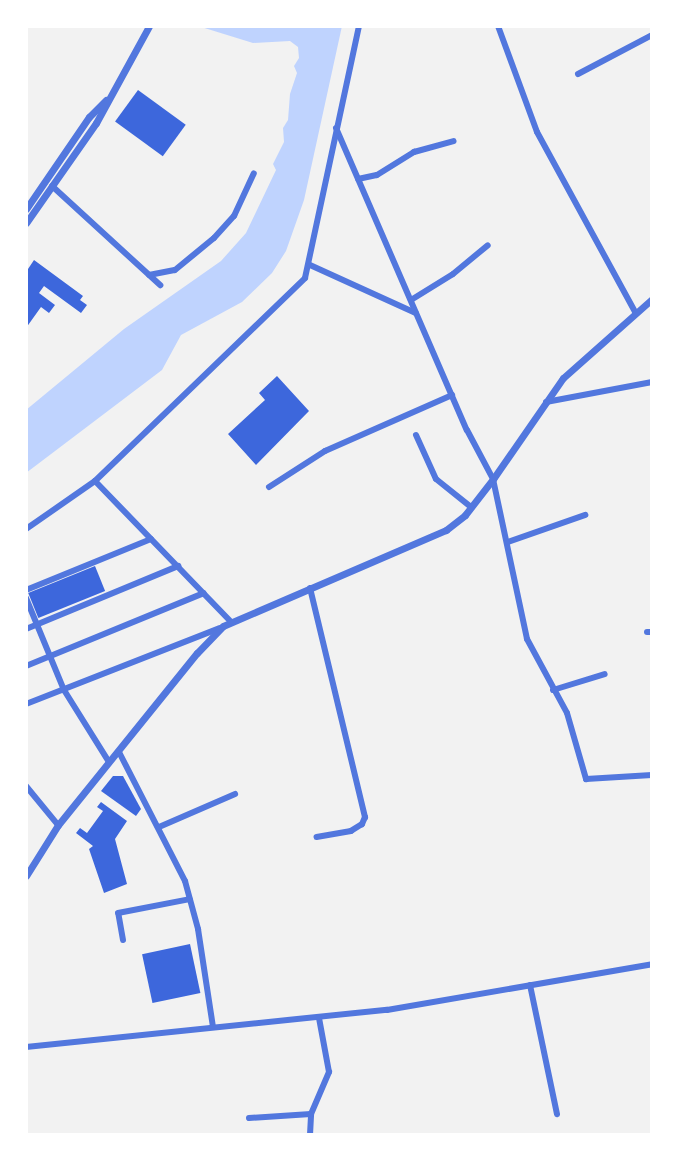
<!DOCTYPE html>
<html>
<head>
<meta charset="utf-8">
<style>
  body { margin:0 }
  #map { position:relative; width:678px; height:1161px; overflow:hidden; background:#f2f2f2; font-family:"Open Sans",sans-serif }
  div>[style] { position:absolute }
  .water>* { inset:0; background:#bfd3fe }
  .building>* { inset:0; background:#3d67dc; transform-origin:0 0 }
  .minor>* { height:6px; margin:-3px; padding:0 3px; transform-origin:3px; border-radius:3px; background:#5277de }
  .tertiary>* { height:7px; margin:-3.5px; padding:0 3.5px; transform-origin:3.5px; border-radius:3.5px; background:#5277de }
  span { translate:-50% -50%; white-space:nowrap; text-align:center; line-height:1.15; -webkit-text-stroke:7px #fff; paint-order:stroke }
  .frame { position:absolute; inset:0; border:28px solid #fff; pointer-events:none }
</style>
</head>
<body>
<div id="map">
  <div class="water">
    <i style="clip-path:polygon(198px 26px,342px 26px,304px 200px,286px 251px,272px 273px,242px 302px,181px 335px,162px 370px,26px 473px,26px 410px,124px 329px,221px 261px,246px 233px,276px 170px,273px 164px,284px 142px,283px 128px,288px 120px,290px 94px,297px 73px,294px 66px,299px 58px,298px 47px,290px 41px,253px 43px)"></i>
  </div>
  <div class="building">
    <i style="left:138px;top:90px;width:59px;height:39px;rotate:36deg"></i>
    <i style="clip-path:polygon(34px 260px,83px 296px,80px 300px,87px 305px,81px 313px,44px 286px,39px 293px,55px 305px,49px 313px,41px 307px,26px 328px,26px 272px)"></i>
    <i style="clip-path:polygon(277px 376px,309px 411px,256px 465px,228px 434px,265px 400px,259px 393px)"></i>
    <i style="left:95px;top:566px;width:27px;height:72px;rotate:68deg"></i>
    <i style="clip-path:polygon(113px 776px,123px 776px,141px 809px,136px 816px,101px 791px)"></i>
    <i style="clip-path:polygon(101px 802px,127px 821px,115px 839px,127px 884px,104px 893px,89px 849px,93px 846px,76px 833px,80px 828px,87px 833px,103px 811px,97px 807px)"></i>
    <i style="left:190px;top:944px;width:50px;height:49px;rotate:78deg"></i>
  </div>
  <div class="minor">
    <i style="left:498px;top:26px;width:113px;rotate:69.8deg"></i>
    <i style="left:537px;top:132px;width:205px;rotate:61.4deg"></i>
    <i style="left:578px;top:74px;width:84px;rotate:-27.8deg"></i>
    <i style="left:336px;top:128px;width:329px;rotate:66.6deg"></i>
    <i style="left:467px;top:430px;width:55px;rotate:62deg"></i>
    <i style="left:493px;top:479px;width:164px;rotate:78deg"></i>
    <i style="left:527px;top:639px;width:84px;rotate:61.6deg"></i>
    <i style="left:567px;top:713px;width:69px;rotate:73.9deg"></i>
    <i style="left:586px;top:779px;width:66px;rotate:-3.5deg"></i>
    <i style="left:358px;top:179px;width:19px;rotate:-12deg"></i>
    <i style="left:377px;top:175px;width:44px;rotate:-31.9deg"></i>
    <i style="left:414px;top:152px;width:41px;rotate:-15.4deg"></i>
    <i style="left:52px;top:186px;width:147px;rotate:42.5deg"></i>
    <i style="left:310px;top:265px;width:116px;rotate:24.4deg"></i>
    <i style="left:149px;top:275px;width:26px;rotate:-11deg"></i>
    <i style="left:175px;top:270px;width:50px;rotate:-39.4deg"></i>
    <i style="left:214px;top:238px;width:30px;rotate:-48deg"></i>
    <i style="left:234px;top:216px;width:47px;rotate:-65.1deg"></i>
    <i style="left:411px;top:300px;width:49px;rotate:-31.8deg"></i>
    <i style="left:453px;top:274px;width:45px;rotate:-39.6deg"></i>
    <i style="left:546px;top:402px;width:108px;rotate:-10.7deg"></i>
    <i style="left:416px;top:435px;width:48px;rotate:65.6deg"></i>
    <i style="left:436px;top:479px;width:45px;rotate:38.7deg"></i>
    <i style="left:95px;top:481px;width:196px;rotate:46deg"></i>
    <i style="left:269px;top:487px;width:67px;rotate:-32.7deg"></i>
    <i style="left:325px;top:451px;width:139px;rotate:-23.8deg"></i>
    <i style="left:26px;top:529px;width:84px;rotate:-34.8deg"></i>
    <i style="left:95px;top:481px;width:292px;rotate:-44deg"></i>
    <i style="left:305px;top:278px;width:258px;rotate:-77.9deg"></i>
    <i style="left:508px;top:542px;width:82px;rotate:-19.3deg"></i>
    <i style="left:310px;top:588px;width:236px;rotate:76.5deg"></i>
    <i style="left:365px;top:817px;width:8px;rotate:113deg"></i>
    <i style="left:362px;top:824px;width:13px;rotate:148deg"></i>
    <i style="left:351px;top:831px;width:35px;rotate:170deg"></i>
    <i style="left:26px;top:590px;width:135px;rotate:-22.2deg"></i>
    <i style="left:26px;top:598px;width:100px;rotate:67.6deg"></i>
    <i style="left:64px;top:690px;width:85px;rotate:58deg"></i>
    <i style="left:26px;top:629px;width:165px;rotate:-22.5deg"></i>
    <i style="left:647px;top:632px;width:5px"></i>
    <i style="left:26px;top:666px;width:192px;rotate:-22.3deg"></i>
    <i style="left:553px;top:690px;width:54px;rotate:-17.1deg"></i>
    <i style="left:26px;top:704px;width:208px;rotate:-21.4deg"></i>
    <i style="left:119px;top:752px;width:145px;rotate:62.9deg"></i>
    <i style="left:185px;top:881px;width:50px;rotate:74.8deg"></i>
    <i style="left:198px;top:929px;width:99px;rotate:81.3deg"></i>
    <i style="left:26px;top:786px;width:50px;rotate:50.6deg"></i>
    <i style="left:159px;top:827px;width:83px;rotate:-23.5deg"></i>
    <i style="left:123px;top:940px;width:27px;rotate:-100deg"></i>
    <i style="left:118px;top:913px;width:73px;rotate:-11deg"></i>
    <i style="left:530px;top:985px;width:132px;rotate:78.2deg"></i>
    <i style="left:26px;top:1047px;width:363px;rotate:-5.9deg"></i>
    <i style="left:387px;top:1010px;width:269px;rotate:-9.8deg"></i>
    <i style="left:249px;top:1118px;width:62px;rotate:-3.7deg"></i>
    <i style="left:310px;top:1135px;width:21px;rotate:-87deg"></i>
    <i style="left:311px;top:1114px;width:46px;rotate:-66.8deg"></i>
    <i style="left:329px;top:1072px;width:55px;rotate:-100.5deg"></i>
  </div>
  <div class="tertiary">
    <i style="left:26px;top:209px;width:112px;rotate:-55.6deg"></i>
    <i style="left:89px;top:117px;width:24px;rotate:-45deg"></i>
    <i style="left:26px;top:223px;width:122px;rotate:-55deg"></i>
    <i style="left:96px;top:123px;width:111px;rotate:-61.3deg"></i>
    <i style="left:26px;top:876px;width:60px;rotate:-57.9deg"></i>
    <i style="left:58px;top:825px;width:221px;rotate:-51.1deg"></i>
    <i style="left:197px;top:653px;width:37px;rotate:-46deg"></i>
    <i style="left:223px;top:626px;width:243px;rotate:-23.3deg"></i>
    <i style="left:446px;top:530px;width:24px;rotate:-38deg"></i>
    <i style="left:465px;top:515px;width:46px;rotate:-52.1deg"></i>
    <i style="left:493px;top:479px;width:123px;rotate:-55.3deg"></i>
    <i style="left:563px;top:378px;width:119px;rotate:-41.6deg"></i>
  </div>
  <div class="frame"></div>
</div>
</body>
</html>
